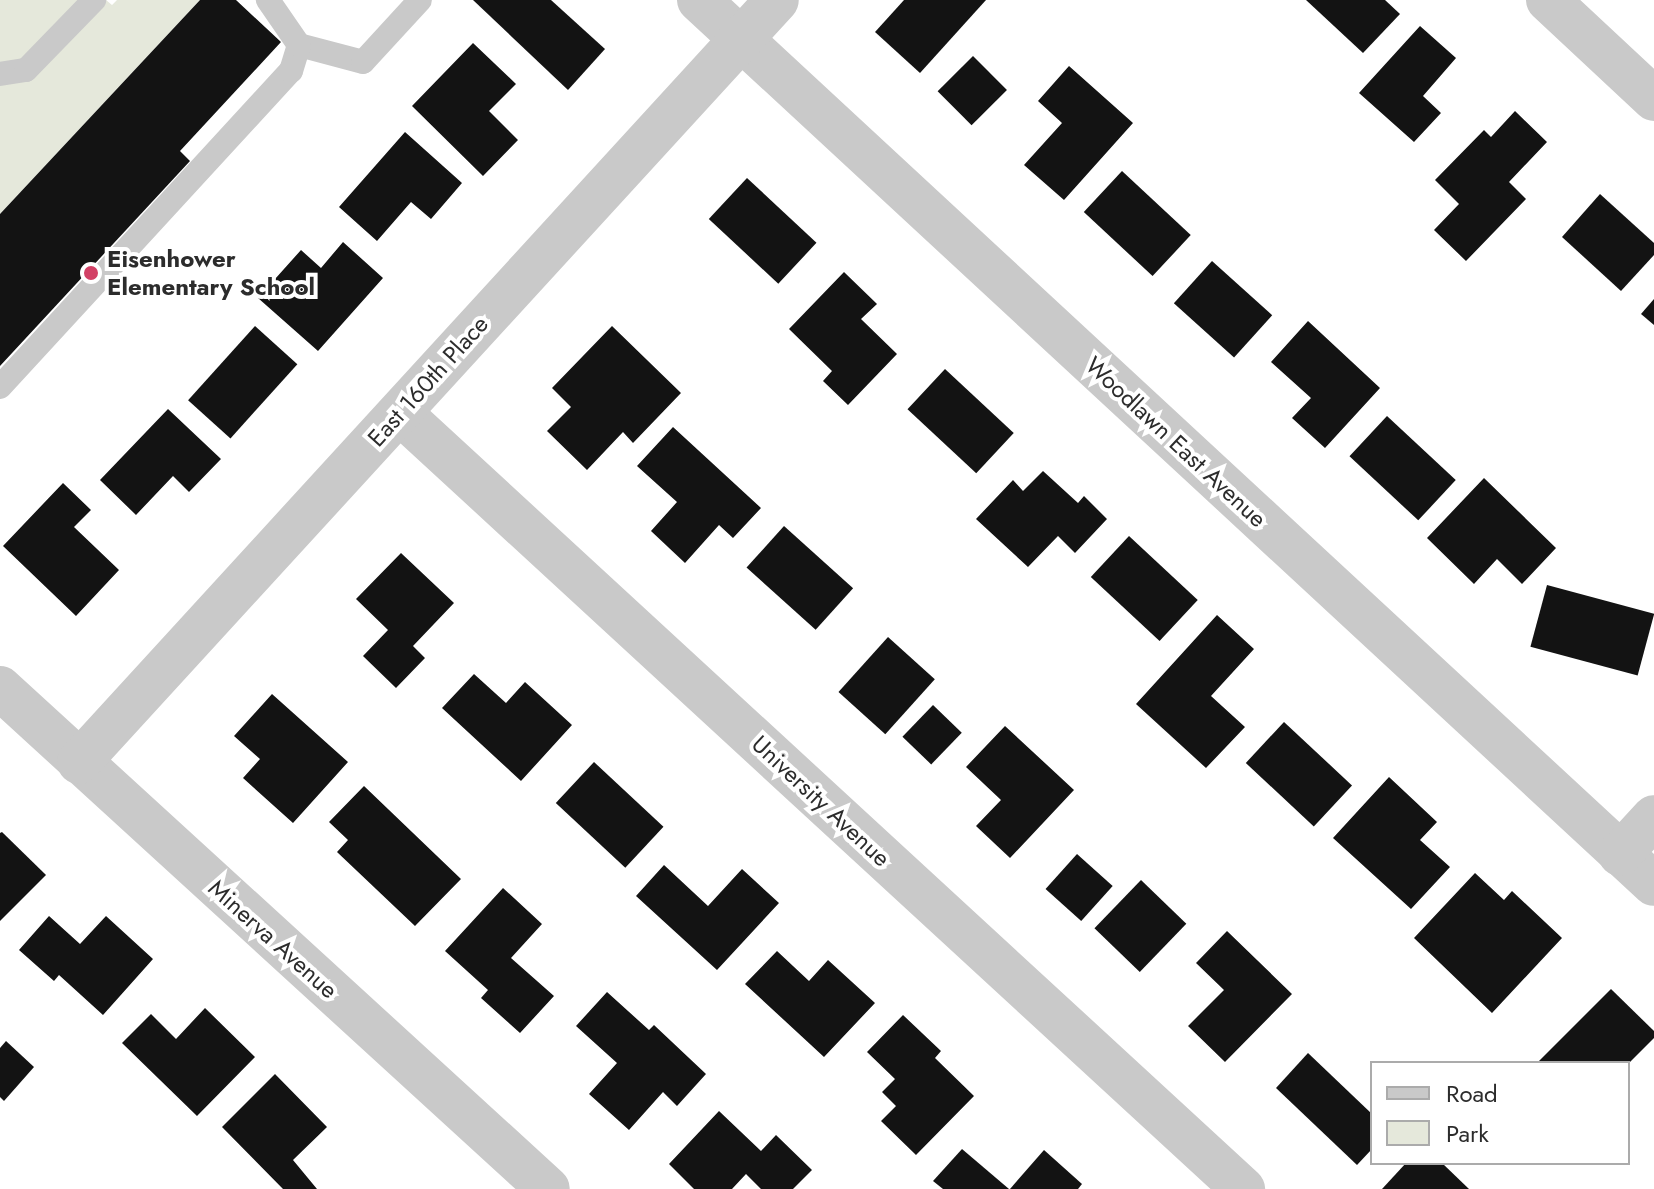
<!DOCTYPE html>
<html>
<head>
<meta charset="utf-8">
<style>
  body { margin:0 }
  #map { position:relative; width:1654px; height:1189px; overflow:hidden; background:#fff; font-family:Jost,sans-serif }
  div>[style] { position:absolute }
  .green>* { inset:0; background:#e5e8db }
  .building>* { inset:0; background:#131313; transform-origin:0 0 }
  .lane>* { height:24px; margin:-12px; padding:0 12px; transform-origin:12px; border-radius:12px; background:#c9c9c9 }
  .street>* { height:44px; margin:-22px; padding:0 22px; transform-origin:22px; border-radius:22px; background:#c9c9c9 }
  .dots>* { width:22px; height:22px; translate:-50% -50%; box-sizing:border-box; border:4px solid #fff; border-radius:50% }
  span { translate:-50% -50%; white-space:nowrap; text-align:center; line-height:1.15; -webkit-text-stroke:8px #fff; paint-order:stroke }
  .poi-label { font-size:24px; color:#2c2c2c; font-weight:700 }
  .left { translate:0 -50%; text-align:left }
  .street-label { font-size:24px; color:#2c2c2c }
  .legend { position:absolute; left:1370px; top:1061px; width:260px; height:104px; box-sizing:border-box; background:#fff; border:2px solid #ababab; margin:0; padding:10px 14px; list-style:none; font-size:24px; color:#2c2c2c }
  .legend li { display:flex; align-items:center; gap:16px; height:40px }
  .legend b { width:40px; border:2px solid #ababab }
</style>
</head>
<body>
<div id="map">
  <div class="green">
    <i style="clip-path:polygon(0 0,106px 0,112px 5px,117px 0,200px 0,0 214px)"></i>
  </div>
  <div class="building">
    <i style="clip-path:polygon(200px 0,236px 0,281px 42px,180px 151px,190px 161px,0 366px,0 214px)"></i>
    <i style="clip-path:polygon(473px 0,551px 0,605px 49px,568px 90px)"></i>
    <i style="clip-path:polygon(904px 0,986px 0,920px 73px,875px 32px)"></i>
    <i style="clip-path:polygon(1306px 0,1385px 0,1400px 14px,1363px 53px)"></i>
    <i style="clip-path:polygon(1420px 26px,1456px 58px,1423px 96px,1441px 113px,1414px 142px,1359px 93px)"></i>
    <i style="clip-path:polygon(473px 43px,516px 84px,489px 111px,518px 140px,483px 176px,412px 106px)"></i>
    <i style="left:973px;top:56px;width:48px;height:50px;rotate:45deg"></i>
    <i style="clip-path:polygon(1069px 66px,1133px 123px,1064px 200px,1024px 165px,1062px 123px,1038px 101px)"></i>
    <i style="clip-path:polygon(1515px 111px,1547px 142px,1509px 182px,1526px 199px,1466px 261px,1434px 230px,1459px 204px,1435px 180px,1484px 130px,1491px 137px)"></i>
    <i style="clip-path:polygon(405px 132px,462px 183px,431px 219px,411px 202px,377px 241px,339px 207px)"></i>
    <i style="left:1122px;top:171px;width:94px;height:56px;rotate:43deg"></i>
    <i style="left:747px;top:178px;width:95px;height:56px;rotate:43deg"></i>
    <i style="clip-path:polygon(1600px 194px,1654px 243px,1654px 255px,1621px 291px,1562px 237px)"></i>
    <i style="clip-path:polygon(343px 242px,383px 278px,318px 351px,258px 298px,301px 250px,321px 268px)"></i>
    <i style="left:1212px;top:261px;width:81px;height:57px;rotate:42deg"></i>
    <i style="clip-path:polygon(844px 272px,877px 304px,861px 319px,897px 354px,848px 405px,823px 381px,832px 371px,789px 329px)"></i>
    <i style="clip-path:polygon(1654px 299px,1654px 325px,1641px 314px)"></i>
    <i style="clip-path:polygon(1308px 321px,1380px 388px,1325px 448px,1292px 418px,1311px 398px,1271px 362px)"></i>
    <i style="left:255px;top:326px;width:57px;height:100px;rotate:42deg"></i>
    <i style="clip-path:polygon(612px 326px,681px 393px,633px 443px,623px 432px,587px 470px,547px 431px,571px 407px,552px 388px)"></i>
    <i style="left:945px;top:369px;width:94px;height:55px;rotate:43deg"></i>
    <i style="clip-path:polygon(168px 409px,221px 459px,189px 492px,173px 476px,136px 515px,100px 480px)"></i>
    <i style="left:1387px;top:416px;width:94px;height:55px;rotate:43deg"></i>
    <i style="clip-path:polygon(673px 427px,761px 508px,733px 538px,719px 525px,685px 563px,651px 531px,677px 502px,637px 466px)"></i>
    <i style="clip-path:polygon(1043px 471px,1078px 503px,1084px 496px,1107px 519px,1075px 553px,1058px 536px,1028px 567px,976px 519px,1013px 480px,1023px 491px)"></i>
    <i style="clip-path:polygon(1484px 478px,1556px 548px,1522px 584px,1497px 559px,1474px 584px,1427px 538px)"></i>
    <i style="clip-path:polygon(63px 483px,91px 510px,74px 527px,119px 570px,76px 616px,3px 546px)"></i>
    <i style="left:784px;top:526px;width:93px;height:56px;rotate:42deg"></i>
    <i style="left:1129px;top:536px;width:94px;height:56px;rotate:43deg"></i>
    <i style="clip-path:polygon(401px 553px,454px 603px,413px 646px,425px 658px,396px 688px,363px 656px,388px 630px,356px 599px)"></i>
    <i style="left:1547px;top:585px;width:111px;height:64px;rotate:15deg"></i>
    <i style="clip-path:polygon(1217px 615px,1254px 649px,1211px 696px,1245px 727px,1206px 768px,1136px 704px)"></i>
    <i style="left:888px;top:637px;width:63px;height:74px;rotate:42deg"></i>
    <i style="clip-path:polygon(474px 674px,506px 703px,525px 682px,572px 725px,521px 781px,442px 708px)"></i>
    <i style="clip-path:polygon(272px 694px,348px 762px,293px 823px,243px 778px,260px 759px,234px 736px)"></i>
    <i style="left:933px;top:705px;width:40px;height:44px;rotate:44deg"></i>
    <i style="left:1284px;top:722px;width:93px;height:56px;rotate:43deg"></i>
    <i style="clip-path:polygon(1005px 726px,1074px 790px,1010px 858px,976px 826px,1001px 800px,966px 767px)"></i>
    <i style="left:594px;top:762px;width:95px;height:56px;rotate:43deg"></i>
    <i style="clip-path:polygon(1389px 777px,1437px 822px,1420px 840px,1450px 867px,1411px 909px,1333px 838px)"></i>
    <i style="clip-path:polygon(364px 786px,461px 879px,415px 926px,337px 852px,348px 840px,329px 822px)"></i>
    <i style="clip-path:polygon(2px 832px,46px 875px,0 921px,0 833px)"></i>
    <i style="left:1077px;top:854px;width:48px;height:47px;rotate:42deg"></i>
    <i style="clip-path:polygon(664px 865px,708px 906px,742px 869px,779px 903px,717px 970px,636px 896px)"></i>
    <i style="clip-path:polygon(1475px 873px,1504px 900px,1512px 891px,1562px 938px,1492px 1013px,1414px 938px)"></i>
    <i style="left:1141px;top:880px;width:63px;height:67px;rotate:44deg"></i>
    <i style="clip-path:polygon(503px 888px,542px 924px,511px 958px,554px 996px,520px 1033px,481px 998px,488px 990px,445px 951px)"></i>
    <i style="clip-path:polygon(49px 916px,80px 944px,106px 916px,153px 959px,103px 1015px,59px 975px,54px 981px,19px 950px)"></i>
    <i style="clip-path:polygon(1227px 931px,1292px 994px,1225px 1062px,1188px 1026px,1224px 990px,1196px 963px)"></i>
    <i style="clip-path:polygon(777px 951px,809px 981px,828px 960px,875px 1003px,824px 1057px,745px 984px)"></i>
    <i style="clip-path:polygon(1611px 989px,1654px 1031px,1654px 1038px,1629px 1063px,1537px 1063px)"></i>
    <i style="clip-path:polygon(607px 992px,649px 1030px,654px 1025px,706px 1074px,677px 1106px,663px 1092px,629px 1130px,589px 1094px,617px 1063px,576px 1026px)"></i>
    <i style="clip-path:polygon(205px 1008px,255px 1057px,197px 1116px,122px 1043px,151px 1014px,176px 1039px)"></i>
    <i style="clip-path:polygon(903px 1015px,941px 1051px,935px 1058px,974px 1096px,916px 1155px,881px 1121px,896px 1106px,882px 1092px,895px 1079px,867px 1052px)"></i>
    <i style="clip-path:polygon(6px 1041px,34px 1067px,4px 1101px,0 1097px,0 1048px)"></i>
    <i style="clip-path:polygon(1308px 1053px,1372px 1114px,1372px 1149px,1357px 1165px,1276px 1088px)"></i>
    <i style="clip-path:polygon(275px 1074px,327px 1127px,293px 1160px,317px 1189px,283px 1189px,222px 1127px)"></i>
    <i style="clip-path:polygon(719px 1111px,761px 1151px,776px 1135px,812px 1170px,793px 1189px,761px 1189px,746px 1174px,732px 1189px,694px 1189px,669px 1164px)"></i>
    <i style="clip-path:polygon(962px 1149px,1009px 1189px,943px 1189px,933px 1181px)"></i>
    <i style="clip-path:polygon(1044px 1150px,1082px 1184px,1078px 1189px,1010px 1189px)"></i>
    <i style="clip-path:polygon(1406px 1163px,1442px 1163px,1469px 1189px,1382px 1189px)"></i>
  </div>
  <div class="lane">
    <i style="left:299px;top:45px;width:66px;rotate:14.9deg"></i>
    <i style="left:363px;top:62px;width:84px;rotate:-47.4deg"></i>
    <i style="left:0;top:74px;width:26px;rotate:-9deg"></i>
    <i style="left:26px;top:70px;width:98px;rotate:-45.8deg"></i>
    <i style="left:0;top:387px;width:430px;rotate:-47.4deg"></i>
    <i style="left:291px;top:71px;width:27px;rotate:-73deg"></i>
    <i style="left:299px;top:45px;width:55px;rotate:-124.6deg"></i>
  </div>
  <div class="street">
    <i style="left:699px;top:0;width:1301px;rotate:42.79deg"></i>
    <i style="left:1548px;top:0;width:145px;rotate:43deg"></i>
    <i style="left:400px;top:413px;width:1146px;rotate:42.63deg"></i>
    <i style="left:0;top:688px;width:742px;rotate:42.43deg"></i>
    <i style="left:79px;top:762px;width:1033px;rotate:-47.51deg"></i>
    <i style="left:1620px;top:854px;width:50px;rotate:-47.4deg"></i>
  </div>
  <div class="dots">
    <i style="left:91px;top:273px;background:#d24065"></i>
  </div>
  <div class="poi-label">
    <span class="left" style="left:107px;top:273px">Eisenhower<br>Elementary School</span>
  </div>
  <div class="street-label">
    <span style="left:428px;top:381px;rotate:-48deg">East 160th Place</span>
    <span style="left:1176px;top:442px;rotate:43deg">Woodlawn East Avenue</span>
    <span style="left:821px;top:801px;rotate:43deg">University Avenue</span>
    <span style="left:273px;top:939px;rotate:42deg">Minerva Avenue</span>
  </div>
  <ul class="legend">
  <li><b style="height:10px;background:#c9c9c9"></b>Road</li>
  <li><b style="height:22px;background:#e5e8db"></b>Park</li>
  </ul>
</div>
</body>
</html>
